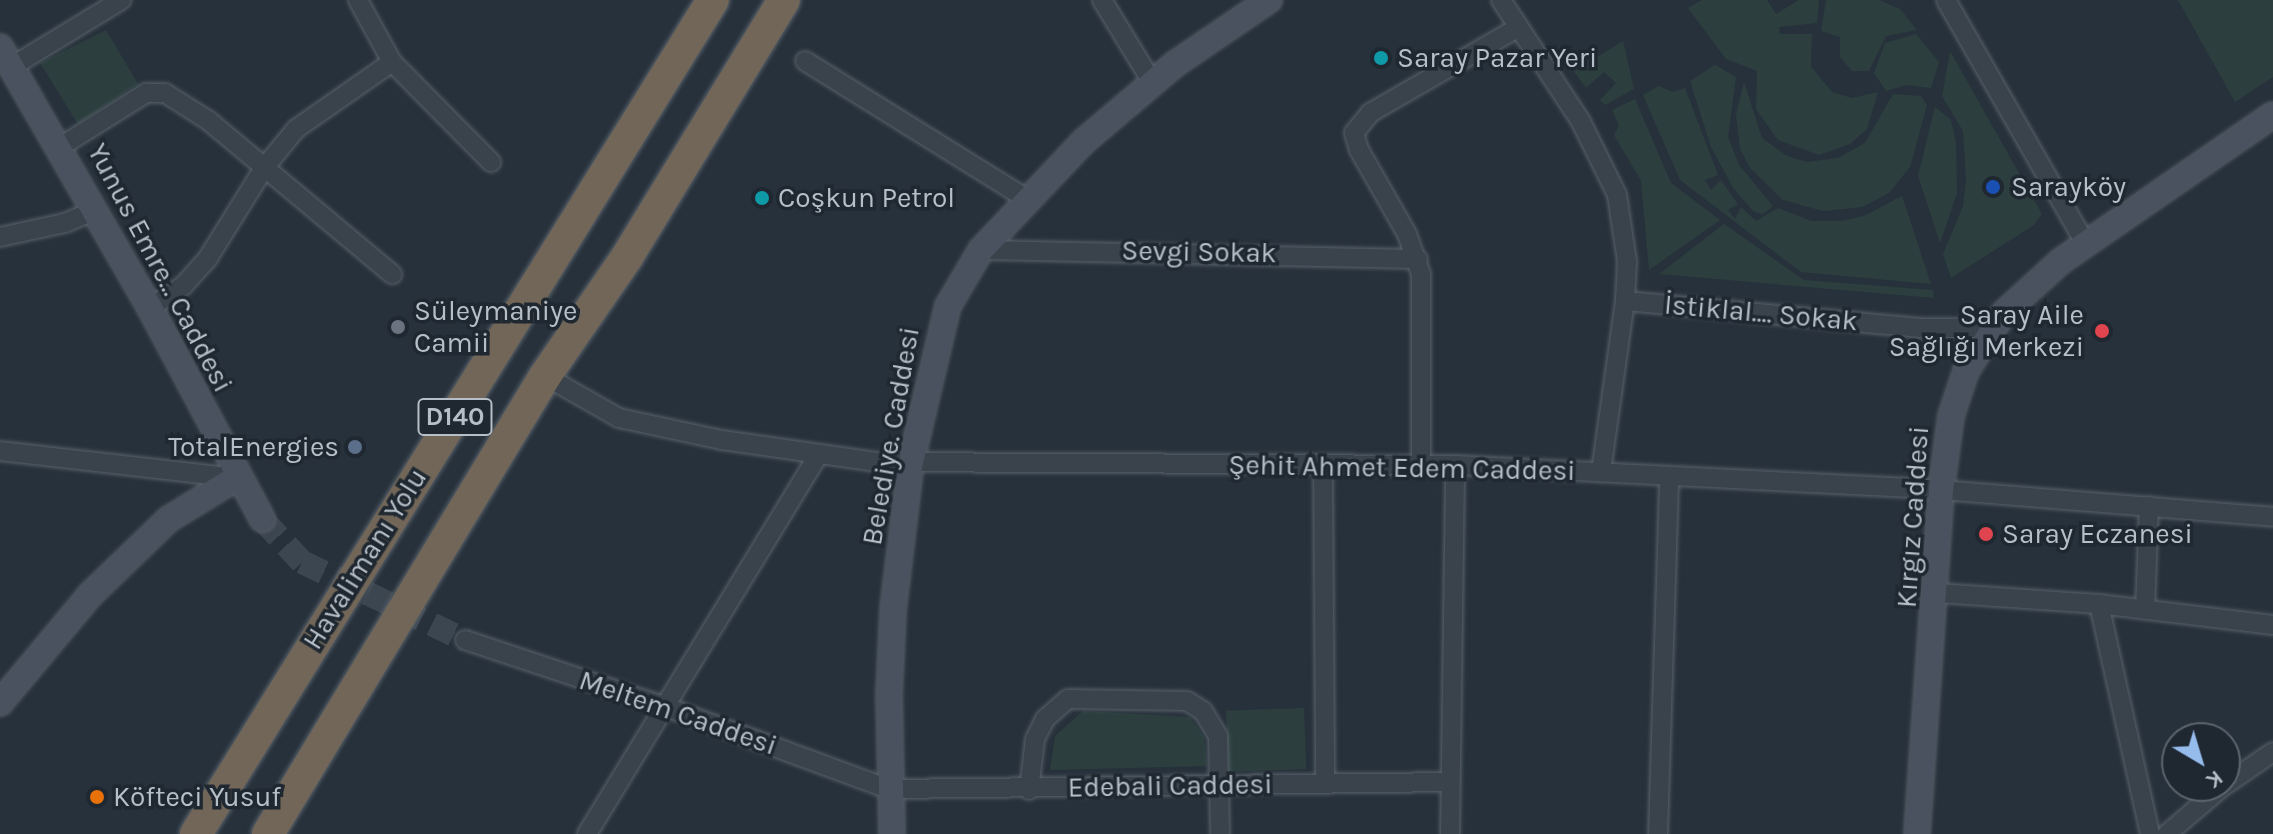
<!DOCTYPE html>
<html>
<head>
<meta charset="utf-8">
<style>
  body { margin:0 }
  #map { position:relative; width:2273px; height:834px; overflow:hidden; background:#27313b; font-family:Karla,sans-serif }
  div>[style] { position:absolute }
  .green>* { inset:0; background:#2c3f3e; transform-origin:0 0 }
  .secondary-tunnel>* { height:24px; margin-top:-12px; transform-origin:0; background:repeating-linear-gradient(90deg,#3c4650 0 24px,transparent 0 36px) }
  .roads { filter:drop-shadow(0 0 2px #58616a) drop-shadow(0 0 2px #58616a) }
  .street>* { height:18px; margin:-9px; padding:0 9px; transform-origin:9px; border-radius:9px; background:#3a434c }
  .secondary>* { height:24px; margin:-12px; padding:0 12px; transform-origin:12px; border-radius:12px; background:#49525e }
  .highway>* { height:32px; margin:-16px; padding:0 16px; transform-origin:16px; border-radius:16px; background:#716658 }
  .dots>* { width:22px; height:22px; translate:-50% -50%; box-sizing:border-box; border:4px solid #1f2831; border-radius:50% }
  span { translate:-50% -50%; white-space:nowrap; text-align:center; line-height:1.15; -webkit-text-stroke:7px #1f2831; paint-order:stroke }
  .shield-label span { padding:2px 6px; background:#1f2831; border:2px solid; border-radius:6px; -webkit-text-stroke-width:0 }
  .shield-label { font-size:26px; color:#b6bec7; font-weight:700 }
  .poi-label { font-size:28px; color:#b6bec7 }
  .left { translate:0 -50%; text-align:left }
  .right { translate:-100% -50%; text-align:right }
  .street-label { font-size:28px; color:#b6bec7 }
  .north { position:absolute; left:2161px; top:722px; width:80px; height:80px; box-sizing:border-box; background:#1f2831; border:2px solid #5b646d; border-radius:50%; rotate:142deg; font-size:22px; font-weight:700; line-height:32px; text-align:center; color:#b6bec7 }
  .north::after { content:''; display:block; margin:auto; width:28px; height:36px; background:#96bcec; clip-path:polygon(50% 0,100% 100%,50% 72%,0 100%) }
</style>
</head>
<body>
<div id="map">
  <div class="green">
    <i style="clip-path:polygon(1702px 0,1767px 0,1776px 14px,1799px 0,1819px 0,1817px 23px,1779px 27px,1780px 34px,1812px 34px,1811px 67px,1832px 92px,1852px 98px,1878px 92px,1867px 129px,1850px 144px,1819px 155px,1778px 140px,1756px 109px,1757px 71px,1726px 59px,1688px 8px)"></i>
    <i style="clip-path:polygon(1826px 0,1879px 0,1900px 9px,1917px 30px,1886px 36px,1869px 71px,1852px 71px,1840px 57px,1840px 37px,1821px 31px)"></i>
    <i style="clip-path:polygon(2178px 0,2273px 0,2273px 77px,2235px 102px)"></i>
    <i style="clip-path:polygon(106px 30px,138px 84px,78px 124px,40px 63px)"></i>
    <i style="clip-path:polygon(1916px 34px,1939px 62px,1931px 88px,1906px 85px,1886px 91px,1874px 73px,1885px 43px)"></i>
    <i style="clip-path:polygon(1623px 41px,1634px 89px,1605px 105px,1600px 100px,1616px 83px,1604px 72px,1586px 88px,1570px 66px,1583px 57px,1591px 61px)"></i>
    <i style="clip-path:polygon(1950px 51px,2042px 214px,2034px 225px,1951px 278px,1943px 254px,1963px 206px,1966px 180px,1963px 131px,1942px 96px)"></i>
    <i style="clip-path:polygon(1715px 65px,1736px 77px,1728px 137px,1739px 165px,1773px 206px,1763px 214px,1754px 212px,1733px 188px,1711px 147px,1690px 81px)"></i>
    <i style="clip-path:polygon(1744px 82px,1762px 138px,1787px 156px,1807px 162px,1838px 158px,1865px 143px,1893px 94px,1921px 96px,1927px 105px,1910px 167px,1889px 193px,1862px 207px,1823px 211px,1783px 200px,1750px 168px,1740px 149px,1736px 114px)"></i>
    <i style="clip-path:polygon(1659px 86px,1673px 92px,1685px 88px,1718px 175px,1705px 180px,1711px 190px,1721px 180px,1738px 204px,1728px 210px,1735px 219px,1741px 207px,1756px 221px,1778px 208px,1811px 221px,1841px 221px,1864px 216px,1902px 196px,1931px 284px,1801px 272px,1680px 180px,1643px 95px)"></i>
    <i style="clip-path:polygon(1635px 99px,1671px 183px,1720px 220px,1649px 270px,1641px 181px,1614px 135px,1619px 126px,1612px 110px)"></i>
    <i style="clip-path:polygon(1935px 107px,1951px 120px,1956px 142px,1957px 193px,1940px 243px,1918px 176px)"></i>
    <i style="clip-path:polygon(1724px 224px,1804px 280px,1933px 290px,1934px 298px,1659px 274px)"></i>
    <i style="left:1304px;top:708px;width:61px;height:78px;rotate:88deg"></i>
    <i style="clip-path:polygon(1083px 711px,1190px 717px,1204px 737px,1207px 766px,1050px 770px,1055px 736px)"></i>
  </div>
  <div class="secondary-tunnel">
    <i style="left:262px;top:519px;width:59px;rotate:47.1deg"></i>
    <i style="left:302px;top:562px;width:181px;rotate:25.6deg"></i>
  </div>
  <div class="roads">
    <div class="street">
      <i style="left:358px;top:0;width:71px;rotate:61.3deg"></i>
      <i style="left:392px;top:62px;width:141px;rotate:45.3deg"></i>
      <i style="left:1102px;top:0;width:96px;rotate:58.6deg"></i>
      <i style="left:1501px;top:0;width:146px;rotate:56.7deg"></i>
      <i style="left:1581px;top:122px;width:81px;rotate:63.7deg"></i>
      <i style="left:1617px;top:195px;width:67px;rotate:81.4deg"></i>
      <i style="left:1627px;top:261px;width:40px;rotate:92.9deg"></i>
      <i style="left:1625px;top:301px;width:173px;rotate:98deg"></i>
      <i style="left:1946px;top:0;width:280px;rotate:60.2deg"></i>
      <i style="left:805px;top:61px;width:261px;rotate:31.9deg"></i>
      <i style="left:13px;top:66px;width:127px;rotate:-31.4deg"></i>
      <i style="left:60px;top:147px;width:102px;rotate:-32.1deg"></i>
      <i style="left:146px;top:93px;width:19px"></i>
      <i style="left:165px;top:93px;width:52px;rotate:32.5deg"></i>
      <i style="left:209px;top:121px;width:239px;rotate:39.9deg"></i>
      <i style="left:0;top:237px;width:66px;rotate:-12.2deg"></i>
      <i style="left:65px;top:223px;width:33px;rotate:-23deg"></i>
      <i style="left:981px;top:250px;width:437px;rotate:1.2deg"></i>
      <i style="left:1625px;top:301px;width:300px;rotate:5.2deg"></i>
      <i style="left:1924px;top:328px;width:69px"></i>
      <i style="left:150px;top:308px;width:40px;rotate:-34deg"></i>
      <i style="left:183px;top:286px;width:38px;rotate:-48deg"></i>
      <i style="left:208px;top:258px;width:106px;rotate:-58.1deg"></i>
      <i style="left:264px;top:168px;width:50px;rotate:-50.6deg"></i>
      <i style="left:296px;top:129px;width:117px;rotate:-34.9deg"></i>
      <i style="left:545px;top:376px;width:85px;rotate:29.6deg"></i>
      <i style="left:619px;top:418px;width:105px;rotate:12.1deg"></i>
      <i style="left:722px;top:440px;width:156px;rotate:8.1deg"></i>
      <i style="left:876px;top:462px;width:579px;rotate:0.3deg"></i>
      <i style="left:1455px;top:465px;width:487px;rotate:2.9deg"></i>
      <i style="left:1941px;top:490px;width:333px;rotate:4.6deg"></i>
      <i style="left:0;top:451px;width:238px;rotate:6.5deg"></i>
      <i style="left:1323px;top:464px;width:319px;rotate:89.6deg"></i>
      <i style="left:1421px;top:464px;width:190px;rotate:-90deg"></i>
      <i style="left:1421px;top:274px;width:42px;rotate:-109.3deg"></i>
      <i style="left:1407px;top:234px;width:97px;rotate:-119.7deg"></i>
      <i style="left:1359px;top:150px;width:18px;rotate:-106deg"></i>
      <i style="left:1354px;top:133px;width:26px;rotate:-51deg"></i>
      <i style="left:1370px;top:113px;width:172px;rotate:-30deg"></i>
      <i style="left:1938px;top:593px;width:161px;rotate:3.9deg"></i>
      <i style="left:2099px;top:604px;width:175px;rotate:6.9deg"></i>
      <i style="left:2099px;top:604px;width:236px;rotate:77.5deg"></i>
      <i style="left:2145px;top:610px;width:104px;rotate:-87.8deg"></i>
      <i style="left:465px;top:640px;width:212px;rotate:18.4deg"></i>
      <i style="left:666px;top:707px;width:238px;rotate:20.2deg"></i>
      <i style="left:889px;top:789px;width:561px;rotate:-0.71deg"></i>
      <i style="left:2225px;top:785px;width:58px;rotate:-34.5deg"></i>
      <i style="left:1029px;top:790px;width:51px;rotate:-83.3deg"></i>
      <i style="left:1035px;top:739px;width:22px;rotate:-63deg"></i>
      <i style="left:1045px;top:719px;width:30px;rotate:-41deg"></i>
      <i style="left:1068px;top:699px;width:119px;rotate:1deg"></i>
      <i style="left:1187px;top:701px;width:19px;rotate:32deg"></i>
      <i style="left:1203px;top:711px;width:29px;rotate:59deg"></i>
      <i style="left:1218px;top:736px;width:98px;rotate:88.8deg"></i>
      <i style="left:587px;top:834px;width:443px;rotate:-58.6deg"></i>
      <i style="left:1450px;top:834px;width:369px;rotate:-89.2deg"></i>
      <i style="left:1658px;top:834px;width:358px;rotate:-88.2deg"></i>
      <i style="left:2167px;top:834px;width:74px;rotate:-40.6deg"></i>
    </div>
    <div class="secondary">
      <i style="left:0;top:47px;width:301px;rotate:60.1deg"></i>
      <i style="left:150px;top:308px;width:239px;rotate:62deg"></i>
      <i style="left:0;top:703px;width:141px;rotate:-50.2deg"></i>
      <i style="left:90px;top:595px;width:110px;rotate:-43.9deg"></i>
      <i style="left:169px;top:519px;width:79px;rotate:-31.5deg"></i>
      <i style="left:892px;top:834px;width:138px;rotate:-91.2deg"></i>
      <i style="left:889px;top:696px;width:86px;rotate:-87.3deg"></i>
      <i style="left:893px;top:610px;width:149px;rotate:-83.1deg"></i>
      <i style="left:911px;top:462px;width:160px;rotate:-76.7deg"></i>
      <i style="left:948px;top:306px;width:65px;rotate:-59.5deg"></i>
      <i style="left:981px;top:250px;width:149px;rotate:-46.6deg"></i>
      <i style="left:1083px;top:142px;width:121px;rotate:-40.3deg"></i>
      <i style="left:1175px;top:64px;width:114px;rotate:-34.2deg"></i>
      <i style="left:1917px;top:834px;width:345px;rotate:-86deg"></i>
      <i style="left:1941px;top:490px;width:75px;rotate:-82.3deg"></i>
      <i style="left:1951px;top:416px;width:47px;rotate:-71.6deg"></i>
      <i style="left:1966px;top:371px;width:69px;rotate:-56.8deg"></i>
      <i style="left:2004px;top:313px;width:77px;rotate:-42.4deg"></i>
      <i style="left:2061px;top:261px;width:257px;rotate:-34.6deg"></i>
    </div>
    <div class="highway">
      <i style="left:196px;top:834px;width:981px;rotate:-58.21deg"></i>
      <i style="left:268px;top:834px;width:535px;rotate:-58.83deg"></i>
      <i style="left:545px;top:376px;width:145px;rotate:-55.4deg"></i>
      <i style="left:627px;top:257px;width:301px;rotate:-58.6deg"></i>
    </div>
  </div>
  <div class="dots">
    <i style="left:1381px;top:58px;background:#0f9aa8"></i>
    <i style="left:1993px;top:187px;background:#1a4fb4"></i>
    <i style="left:762px;top:198px;background:#0f9aa8"></i>
    <i style="left:398px;top:327px;background:#6b7280"></i>
    <i style="left:2102px;top:331px;background:#e0444e"></i>
    <i style="left:355px;top:447px;background:#5c6f8a"></i>
    <i style="left:1986px;top:534px;background:#e0444e"></i>
    <i style="left:97px;top:797px;background:#e8710a"></i>
  </div>
  <div class="shield-label">
    <span style="left:455px;top:417px">D140</span>
  </div>
  <div class="poi-label">
    <span class="left" style="left:1397px;top:58px">Saray Pazar Yeri</span>
    <span class="left" style="left:2011px;top:187px">Sarayköy</span>
    <span class="left" style="left:778px;top:198px">Coşkun Petrol</span>
    <span class="left" style="left:414px;top:327px">Süleymaniye<br>Camii</span>
    <span class="right" style="left:2084px;top:331px">Saray Aile<br>Sağlığı Merkezi</span>
    <span class="right" style="left:339px;top:447px">TotalEnergies</span>
    <span class="left" style="left:2002px;top:534px">Saray Eczanesi</span>
    <span class="left" style="left:113px;top:797px">Köfteci Yusuf</span>
  </div>
  <div class="street-label">
    <span style="left:1199px;top:252px;rotate:1deg">Sevgi Sokak</span>
    <span style="left:160px;top:268px;rotate:62deg">Yunus Emre... Caddesi</span>
    <span style="left:1761px;top:313px;rotate:5deg">İstiklal.... Sokak</span>
    <span style="left:891px;top:436px;rotate:-80deg">Belediye. Caddesi</span>
    <span style="left:1402px;top:468px;rotate:1deg">Şehit Ahmet Edem Caddesi</span>
    <span style="left:1913px;top:517px;rotate:-86deg">Kırgız Caddesi</span>
    <span style="left:365px;top:559px;rotate:-58deg">Havalimanı Yolu</span>
    <span style="left:678px;top:713px;rotate:19deg">Meltem Caddesi</span>
    <span style="left:1170px;top:786px;rotate:-1deg">Edebali Caddesi</span>
  </div>
  <div class="north">K</div>
</div>
</body>
</html>
